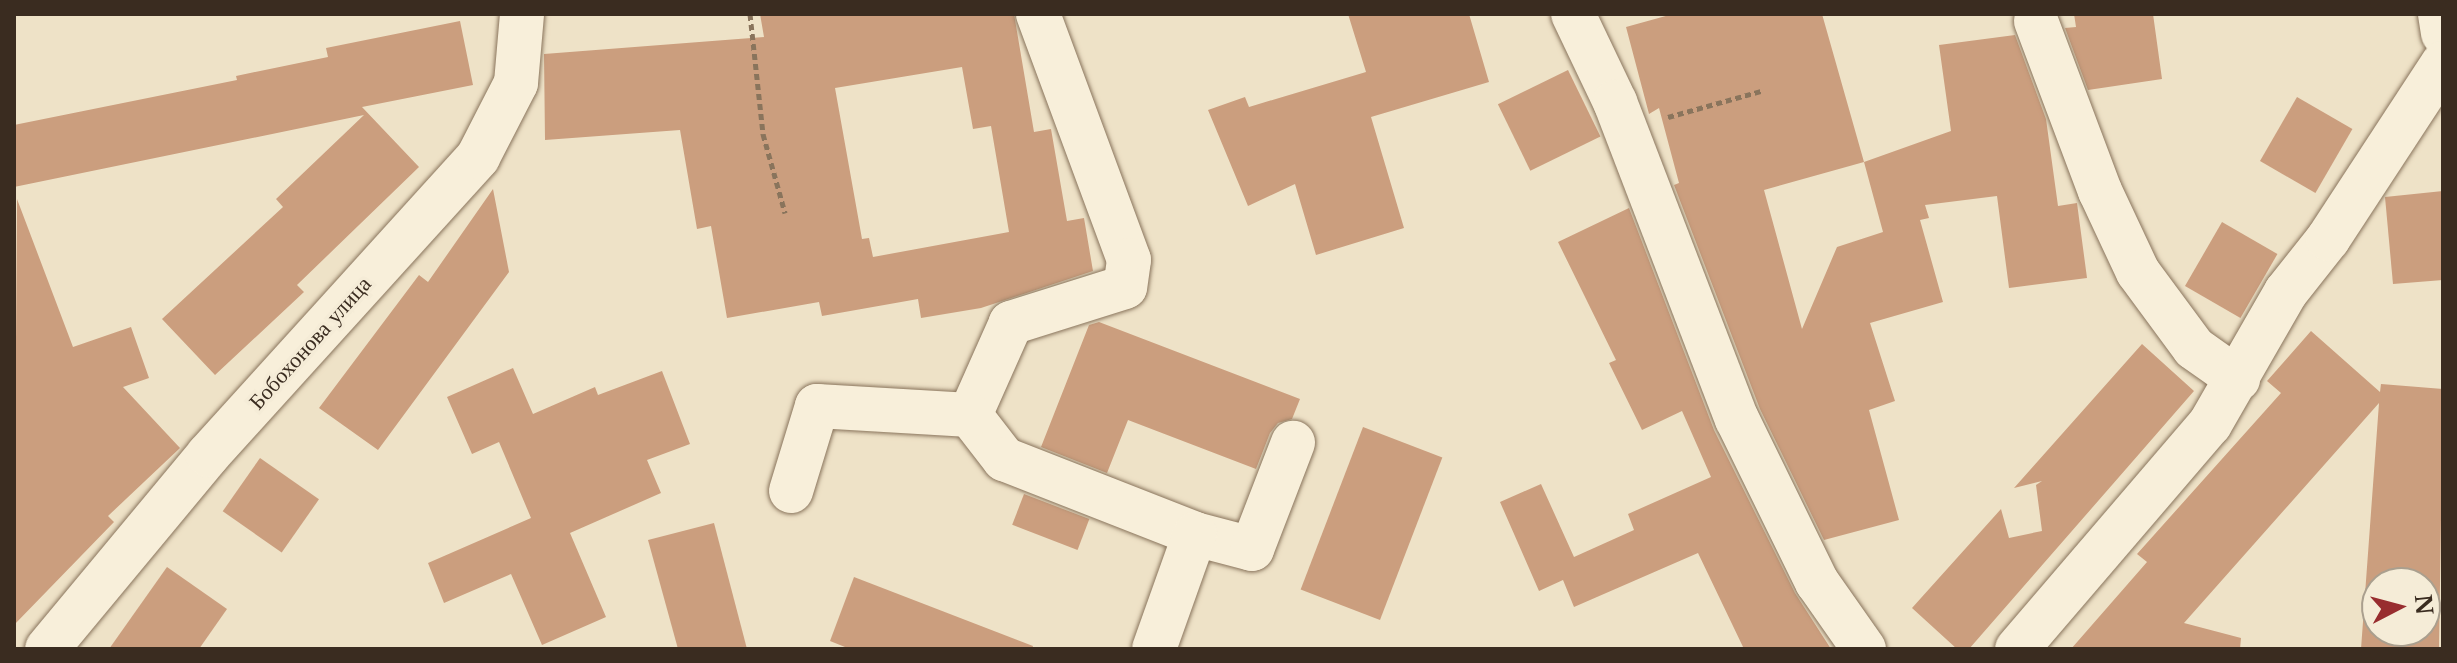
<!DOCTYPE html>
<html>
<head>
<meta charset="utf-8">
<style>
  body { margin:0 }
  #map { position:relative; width:2457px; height:663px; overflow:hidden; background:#eee2c7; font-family:"Libre Baskerville",serif }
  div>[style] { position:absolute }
  .building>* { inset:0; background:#cb9e7e; transform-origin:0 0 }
  .path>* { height:5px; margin-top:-2.5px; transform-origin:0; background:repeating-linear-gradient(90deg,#89745c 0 6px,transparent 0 10px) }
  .roads { filter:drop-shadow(0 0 2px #89745c) drop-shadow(0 0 2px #89745c) }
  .minor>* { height:44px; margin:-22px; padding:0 22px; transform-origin:22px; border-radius:22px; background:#f8efda }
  span { translate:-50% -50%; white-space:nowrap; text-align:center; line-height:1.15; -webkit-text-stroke:7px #f5ecd7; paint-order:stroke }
  .street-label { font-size:22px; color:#3a2c20 }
  .frame { position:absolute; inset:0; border:16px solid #3a2c20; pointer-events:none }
  .north { position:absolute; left:2361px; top:567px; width:80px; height:80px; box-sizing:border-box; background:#f5ecd7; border:2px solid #aa9f8e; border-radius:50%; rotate:84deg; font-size:22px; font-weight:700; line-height:32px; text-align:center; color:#3a2c20 }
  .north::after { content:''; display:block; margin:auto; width:28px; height:36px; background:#982d2f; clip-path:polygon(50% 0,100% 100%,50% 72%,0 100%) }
</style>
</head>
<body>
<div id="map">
  <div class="building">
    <i style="clip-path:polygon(evenodd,760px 14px,1014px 14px,1034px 132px,1051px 129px,1067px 221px,1084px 218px,1093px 271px,981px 308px,921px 318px,918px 299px,822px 316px,819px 302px,727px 318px,711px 226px,697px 229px,680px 130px,545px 140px,544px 54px,764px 37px,760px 14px,962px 67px,973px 129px,991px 126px,1009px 232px,873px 257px,869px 238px,862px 239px,835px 88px,962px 67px)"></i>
    <i style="clip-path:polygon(1348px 14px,1469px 14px,1489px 82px,1371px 117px,1404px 228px,1316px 255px,1295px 184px,1248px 206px,1208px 110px,1245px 97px,1249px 107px,1366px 72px)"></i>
    <i style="clip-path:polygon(evenodd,1673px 14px,1822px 14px,1864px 162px,1951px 131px,1939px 45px,2015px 35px,2046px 119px,2058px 206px,2077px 203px,2087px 278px,2009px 288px,1997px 196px,1925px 205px,1929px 218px,1920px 220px,1943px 302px,1870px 323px,1895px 401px,1869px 410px,1899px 520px,1824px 540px,1760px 409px,1674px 185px,1679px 183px,1659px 108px,1649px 114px,1626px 27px,1673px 14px,1864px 162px,1883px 232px,1837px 247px,1802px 329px,1764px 190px,1864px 162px)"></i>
    <i style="clip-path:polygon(2074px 14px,2153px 14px,2162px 79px,2088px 90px,2065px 28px,2076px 27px)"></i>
    <i style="clip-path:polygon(460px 21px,473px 85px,362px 107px,419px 167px,297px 285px,304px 292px,215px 375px,162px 319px,283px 207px,276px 199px,364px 115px,14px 187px,14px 125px,237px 80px,236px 76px,328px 57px,326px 48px)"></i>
    <i style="left:1568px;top:70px;width:74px;height:78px;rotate:64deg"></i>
    <i style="left:2297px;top:97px;width:64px;height:74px;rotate:30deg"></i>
    <i style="clip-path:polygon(493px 189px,509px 272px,378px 450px,319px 408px,419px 275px,428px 282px)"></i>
    <i style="clip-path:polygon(2443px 191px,2443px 280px,2393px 284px,2385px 197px)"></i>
    <i style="clip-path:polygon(17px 199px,73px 347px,131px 327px,149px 378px,123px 387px,180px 448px,108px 516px,114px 522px,14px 625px)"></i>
    <i style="clip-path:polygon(1629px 208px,1714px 430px,1795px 593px,1831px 649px,1744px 649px,1698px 553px,1574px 607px,1563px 580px,1539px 591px,1500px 502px,1541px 484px,1574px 557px,1634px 530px,1628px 514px,1711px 477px,1682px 411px,1642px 430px,1609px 363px,1616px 360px,1558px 242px)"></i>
    <i style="left:2222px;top:222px;width:64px;height:74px;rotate:30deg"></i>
    <i style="clip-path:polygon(1099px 322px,1300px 399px,1292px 419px,1278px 423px,1270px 433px,1256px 469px,1128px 420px,1107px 473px,1041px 447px,1089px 325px)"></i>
    <i style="clip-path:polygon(evenodd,2311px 331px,2380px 392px,2381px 384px,2443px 389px,2439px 649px,2361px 649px,2379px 403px,2184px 623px,2241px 638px,2240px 649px,2071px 649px,2147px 562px,2137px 554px,2281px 393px,2267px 381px,2311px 331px,2377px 583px,2425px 583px,2425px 631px,2377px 631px,2377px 583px)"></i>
    <i style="clip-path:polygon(2142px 344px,2194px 391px,1969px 649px,1957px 649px,1912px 608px,2001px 509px,2009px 538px,2042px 531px,2036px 485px,2042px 481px,2014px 488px)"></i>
    <i style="clip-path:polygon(513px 368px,533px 414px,595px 387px,598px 395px,662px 371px,690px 444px,647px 460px,661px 493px,570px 533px,606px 617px,542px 645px,511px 574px,444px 603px,428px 563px,531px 518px,499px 442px,472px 454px,447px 397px)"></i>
    <i style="left:1363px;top:427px;width:85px;height:174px;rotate:21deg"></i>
    <i style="left:260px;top:458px;width:72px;height:65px;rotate:35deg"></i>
    <i style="left:1024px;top:494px;width:70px;height:33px;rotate:21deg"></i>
    <i style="clip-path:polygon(714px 523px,747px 649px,678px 649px,648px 540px)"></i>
    <i style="clip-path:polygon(167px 567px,227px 609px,199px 649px,109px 649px)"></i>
    <i style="clip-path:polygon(854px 577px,1033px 646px,1032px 649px,850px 649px,830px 641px)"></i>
  </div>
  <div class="path">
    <i style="left:750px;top:14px;width:121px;rotate:83.8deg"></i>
    <i style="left:763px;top:134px;width:82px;rotate:74.4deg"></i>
    <i style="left:1668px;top:117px;width:97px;rotate:-15.6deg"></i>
  </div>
  <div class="roads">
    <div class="minor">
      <i style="left:1038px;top:14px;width:262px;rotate:69.7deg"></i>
      <i style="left:1129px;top:260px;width:27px;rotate:98deg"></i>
      <i style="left:1125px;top:287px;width:120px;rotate:162.5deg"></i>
      <i style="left:1011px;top:323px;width:101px;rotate:114deg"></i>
      <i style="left:970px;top:415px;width:56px;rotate:52.3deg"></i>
      <i style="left:1004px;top:459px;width:205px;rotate:21.4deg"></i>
      <i style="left:1195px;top:534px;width:59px;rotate:14.7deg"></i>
      <i style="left:1252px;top:549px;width:114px;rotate:-68.9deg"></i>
      <i style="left:1573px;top:14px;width:98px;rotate:64.5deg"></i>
      <i style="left:1615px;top:102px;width:340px;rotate:69deg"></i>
      <i style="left:1737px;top:419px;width:182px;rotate:63.9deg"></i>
      <i style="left:1817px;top:582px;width:82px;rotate:55deg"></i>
      <i style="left:2440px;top:14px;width:20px;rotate:81deg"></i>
      <i style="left:2036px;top:21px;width:182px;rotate:69.4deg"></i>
      <i style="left:2100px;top:191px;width:89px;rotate:64.9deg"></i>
      <i style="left:2138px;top:272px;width:94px;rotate:53.6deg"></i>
      <i style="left:2194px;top:348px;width:54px;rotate:35.2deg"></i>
      <i style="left:791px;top:491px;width:89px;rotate:-73deg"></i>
      <i style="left:817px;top:406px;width:153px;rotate:3.4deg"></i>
      <i style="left:47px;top:649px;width:252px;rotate:-50.3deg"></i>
      <i style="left:208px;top:455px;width:402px;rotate:-47.8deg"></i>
      <i style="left:478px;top:157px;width:83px;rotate:-62.8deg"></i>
      <i style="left:516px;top:83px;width:69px;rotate:-85deg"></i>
      <i style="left:1154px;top:649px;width:122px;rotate:-70.4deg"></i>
      <i style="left:2017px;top:649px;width:296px;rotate:-49.4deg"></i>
      <i style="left:2210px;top:424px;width:152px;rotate:-60.1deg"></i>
      <i style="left:2286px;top:292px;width:68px;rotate:-51.6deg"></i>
      <i style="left:2328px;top:239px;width:210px;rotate:-56.8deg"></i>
    </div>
  </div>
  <div class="street-label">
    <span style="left:310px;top:343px;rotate:-48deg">Бобохонова улица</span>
  </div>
  <div class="frame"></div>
  <div class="north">N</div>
</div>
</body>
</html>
